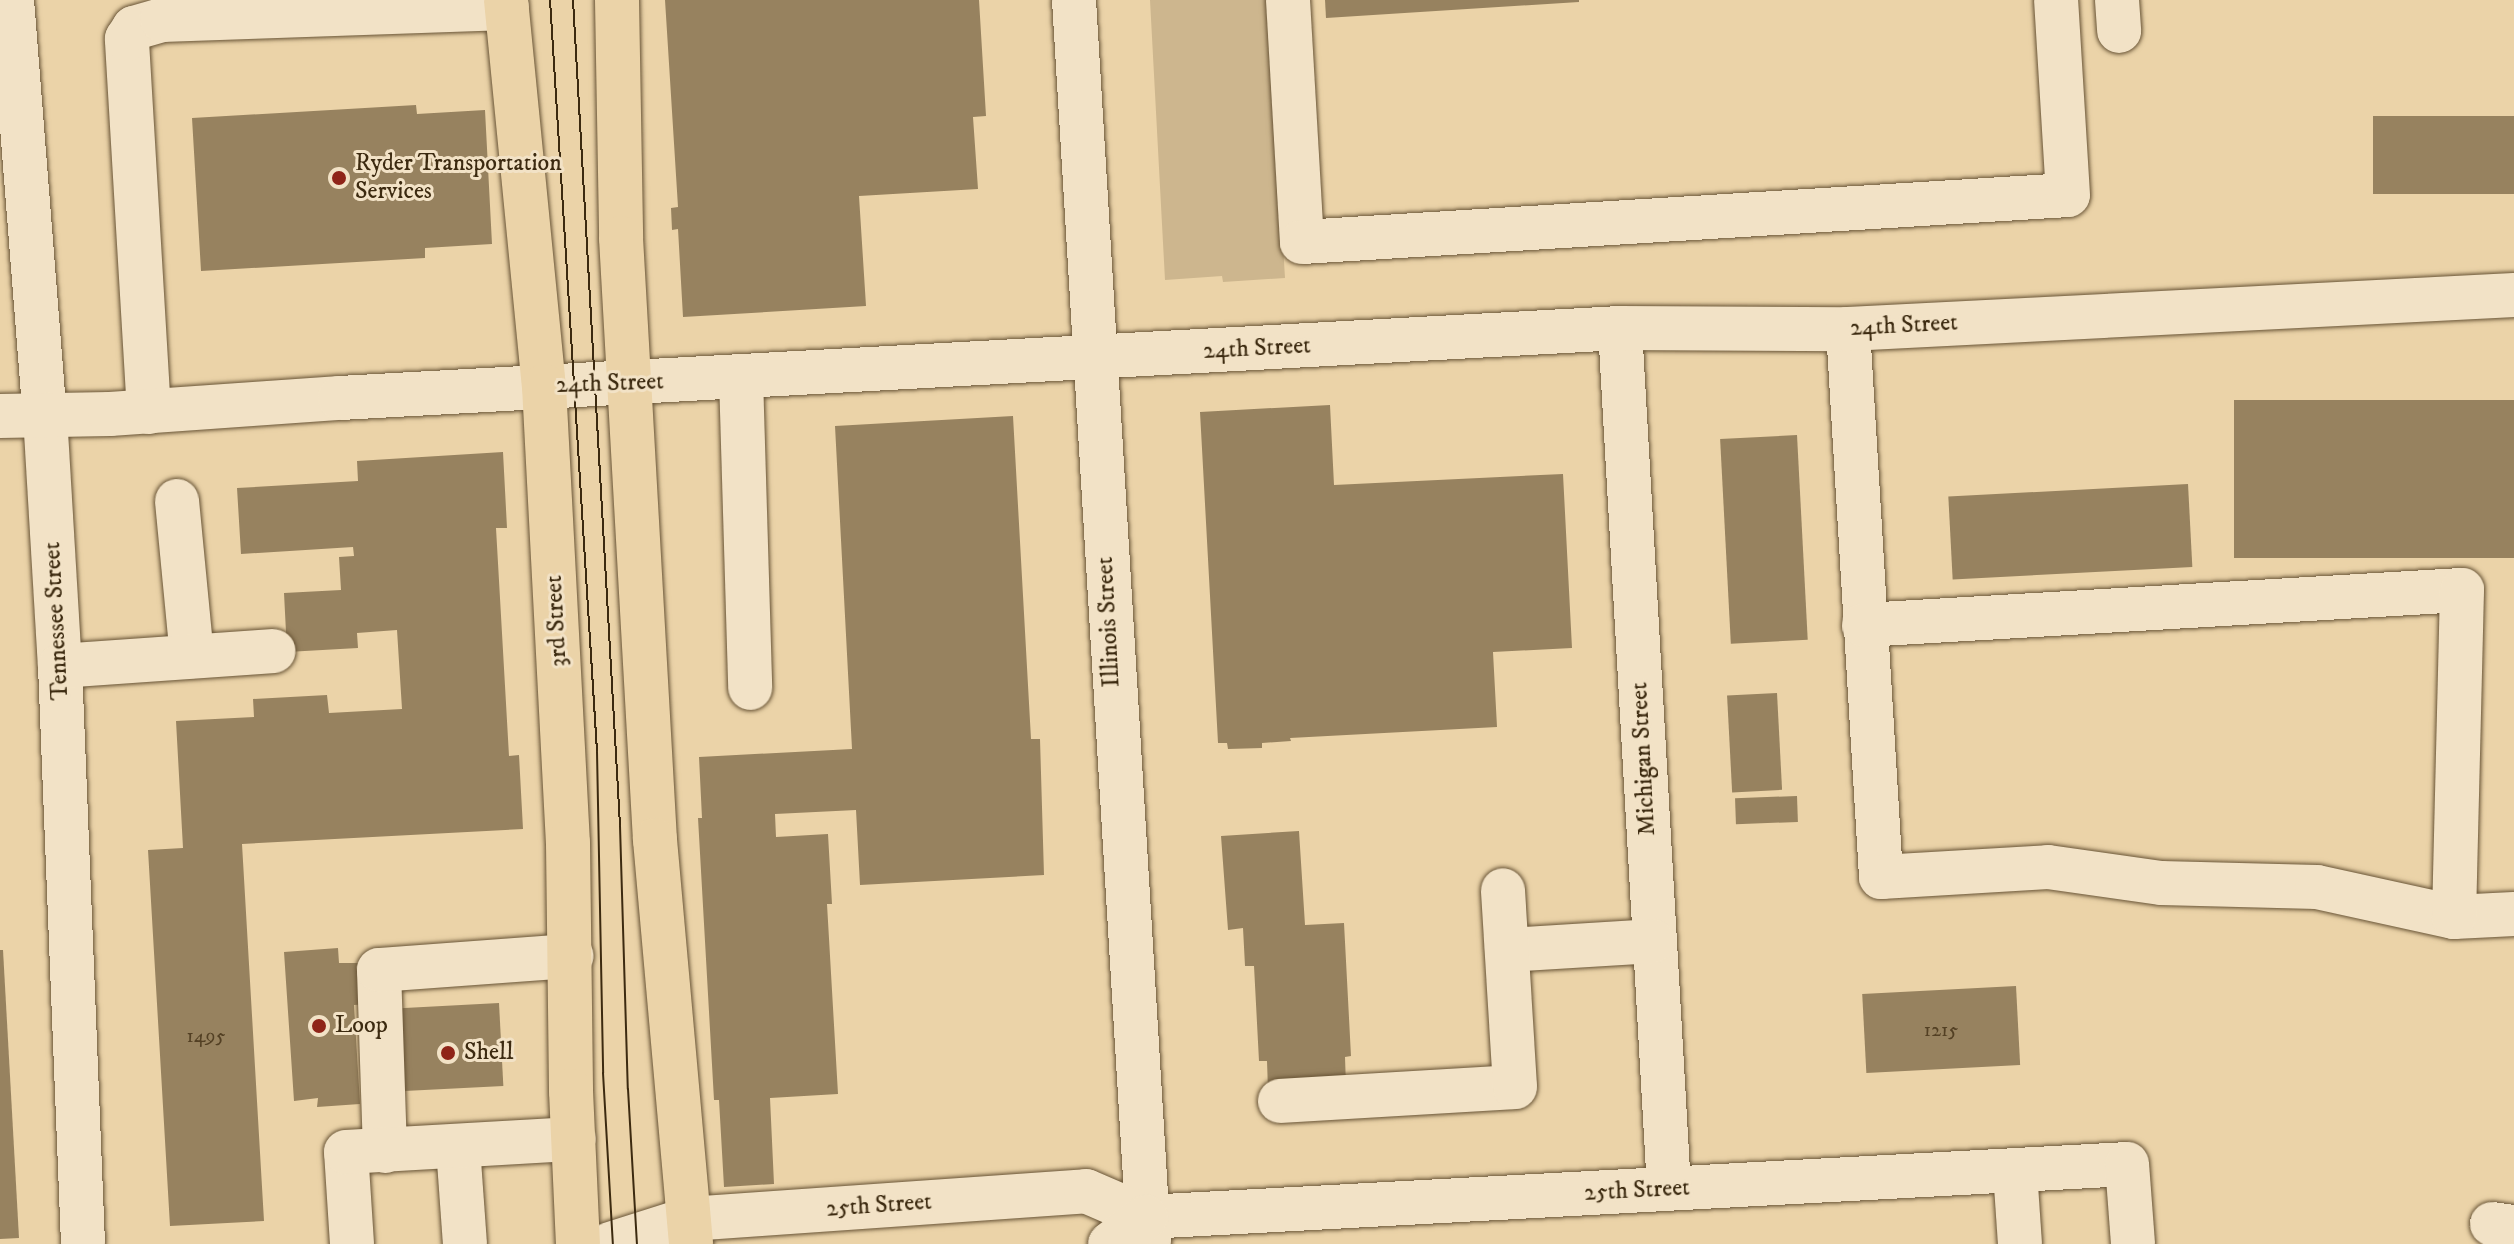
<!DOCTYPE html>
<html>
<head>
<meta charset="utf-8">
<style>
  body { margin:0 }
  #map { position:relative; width:2514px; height:1244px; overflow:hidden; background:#ebd3a8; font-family:"IM FELL DW Pica",serif }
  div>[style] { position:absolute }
  .green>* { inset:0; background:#cdb68e }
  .building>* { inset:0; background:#97825f; transform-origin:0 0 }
  .roads { filter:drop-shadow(0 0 2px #685436) drop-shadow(0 0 2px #685436) }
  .minor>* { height:44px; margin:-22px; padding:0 22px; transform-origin:22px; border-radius:22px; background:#f2e2c6 }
  .major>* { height:44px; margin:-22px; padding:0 22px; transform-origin:22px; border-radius:22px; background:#ebd3a8 }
  .tram>* { height:2px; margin:-1px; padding:0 1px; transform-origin:1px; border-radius:1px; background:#3c2a10 }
  .dots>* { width:22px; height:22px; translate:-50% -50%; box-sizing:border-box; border:4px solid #f2e2c6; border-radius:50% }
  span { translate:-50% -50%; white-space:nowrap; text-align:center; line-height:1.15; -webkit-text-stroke:6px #f2e2c6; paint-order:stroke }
  .number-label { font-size:20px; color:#534024 }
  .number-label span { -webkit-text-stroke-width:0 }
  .poi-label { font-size:24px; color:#3c2a10 }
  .left { translate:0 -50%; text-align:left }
  .street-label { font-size:24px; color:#3c2a10 }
</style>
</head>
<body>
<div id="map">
  <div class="green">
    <i style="clip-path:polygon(1150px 0,1268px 0,1285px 278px,1223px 282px,1222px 276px,1165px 280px)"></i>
  </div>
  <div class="building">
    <i style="clip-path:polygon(665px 0,979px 0,986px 116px,973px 117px,978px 189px,859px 196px,866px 306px,683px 317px,678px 229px,672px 230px,671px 208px,678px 207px)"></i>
    <i style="clip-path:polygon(1325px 0,1579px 0,1579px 2px,1326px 18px)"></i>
    <i style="clip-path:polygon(416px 105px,417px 114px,485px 110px,492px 244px,425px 248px,425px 258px,201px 271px,192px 118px)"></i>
    <i style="left:2514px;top:116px;width:78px;height:141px;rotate:90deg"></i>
    <i style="left:2514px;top:400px;width:158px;height:280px;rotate:90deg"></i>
    <i style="clip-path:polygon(1330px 405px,1334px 485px,1563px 474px,1572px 648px,1493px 652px,1497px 727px,1290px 738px,1291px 741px,1262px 743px,1262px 748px,1228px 749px,1227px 743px,1218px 743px,1200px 412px)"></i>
    <i style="clip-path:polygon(1013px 416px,1031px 739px,1040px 739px,1044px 875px,860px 885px,856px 810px,775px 814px,776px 837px,828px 834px,832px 904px,827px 904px,838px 1094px,770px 1098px,774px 1184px,724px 1187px,719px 1100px,714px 1100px,698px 818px,702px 818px,699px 757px,852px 749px,835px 426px)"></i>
    <i style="left:1797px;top:435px;width:205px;height:77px;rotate:87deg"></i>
    <i style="clip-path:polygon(503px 452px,507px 528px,496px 528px,509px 756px,519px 755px,523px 829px,242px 844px,264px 1221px,170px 1226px,148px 850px,183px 848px,176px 721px,254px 717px,253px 699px,327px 695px,329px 713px,402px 709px,397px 630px,357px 633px,358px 648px,287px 652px,284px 593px,341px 590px,339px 557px,354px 556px,353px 547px,241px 554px,237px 488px,358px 481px,357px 461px)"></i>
    <i style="left:2188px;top:484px;width:83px;height:240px;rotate:87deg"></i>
    <i style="left:1777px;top:693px;width:97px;height:50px;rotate:87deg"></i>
    <i style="left:1797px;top:796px;width:26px;height:62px;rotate:88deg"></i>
    <i style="clip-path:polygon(1299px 831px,1305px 925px,1344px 923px,1351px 1056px,1345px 1057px,1346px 1086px,1268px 1090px,1267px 1061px,1259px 1061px,1254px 966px,1245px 966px,1243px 928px,1228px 930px,1221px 836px)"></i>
    <i style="clip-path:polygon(338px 948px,339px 963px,367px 963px,369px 1004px,354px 1005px,360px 1104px,317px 1107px,318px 1098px,294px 1101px,284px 952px)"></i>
    <i style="clip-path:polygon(0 950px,3px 950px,19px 1238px,0 1239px)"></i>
    <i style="left:2016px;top:986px;width:79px;height:154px;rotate:87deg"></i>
    <i style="left:499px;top:1003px;width:83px;height:104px;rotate:87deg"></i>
  </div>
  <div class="roads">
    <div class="minor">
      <i style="left:12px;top:0;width:416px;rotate:85.5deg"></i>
      <i style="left:45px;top:415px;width:251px;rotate:86.6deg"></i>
      <i style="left:60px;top:666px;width:578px;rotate:87.72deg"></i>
      <i style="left:1074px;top:0;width:1245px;rotate:86.55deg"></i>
      <i style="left:1288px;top:0;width:242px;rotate:86.7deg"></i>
      <i style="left:1302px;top:242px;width:767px;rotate:-3.51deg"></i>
      <i style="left:2068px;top:195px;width:195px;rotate:-93.5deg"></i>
      <i style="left:2117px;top:0;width:31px;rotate:86deg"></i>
      <i style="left:1620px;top:328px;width:862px;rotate:86.74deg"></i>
      <i style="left:1848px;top:329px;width:549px;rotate:86.55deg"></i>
      <i style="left:1881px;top:877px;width:167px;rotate:-3.4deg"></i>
      <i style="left:2048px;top:867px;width:114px;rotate:8.1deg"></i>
      <i style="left:2161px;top:883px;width:156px;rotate:1.5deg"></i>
      <i style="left:2317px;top:887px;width:140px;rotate:12.4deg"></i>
      <i style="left:2454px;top:917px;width:60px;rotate:-2.9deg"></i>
      <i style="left:741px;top:377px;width:311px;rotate:88.3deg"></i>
      <i style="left:149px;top:412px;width:374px;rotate:-93.4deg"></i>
      <i style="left:127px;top:39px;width:13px;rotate:-58deg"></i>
      <i style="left:134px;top:28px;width:29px;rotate:-16deg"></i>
      <i style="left:162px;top:20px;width:345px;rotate:-2deg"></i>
      <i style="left:0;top:416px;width:110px;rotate:-1deg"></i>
      <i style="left:110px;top:414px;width:231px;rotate:-4deg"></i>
      <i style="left:340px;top:398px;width:1282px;rotate:-3.13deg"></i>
      <i style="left:1620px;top:328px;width:228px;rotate:0.3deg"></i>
      <i style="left:1848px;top:329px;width:667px;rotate:-2.92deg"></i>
      <i style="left:177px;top:501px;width:156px;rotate:84.5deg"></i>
      <i style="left:1864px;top:625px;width:599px;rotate:-3.35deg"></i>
      <i style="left:2462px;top:590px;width:327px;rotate:91.4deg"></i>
      <i style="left:60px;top:666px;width:214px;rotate:-4deg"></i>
      <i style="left:1507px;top:950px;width:146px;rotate:-3.5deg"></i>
      <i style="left:1280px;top:1101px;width:235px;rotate:-3.4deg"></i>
      <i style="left:1515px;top:1087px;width:197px;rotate:-93.5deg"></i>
      <i style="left:458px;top:1147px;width:97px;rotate:85.9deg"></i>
      <i style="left:385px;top:1151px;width:181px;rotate:-91.9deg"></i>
      <i style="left:379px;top:970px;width:193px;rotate:-4.2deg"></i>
      <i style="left:2015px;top:1171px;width:73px;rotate:86.1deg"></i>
      <i style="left:2492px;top:1224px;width:22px;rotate:8deg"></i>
      <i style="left:352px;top:1244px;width:92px;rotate:-93.7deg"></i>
      <i style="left:346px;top:1152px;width:228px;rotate:-3.3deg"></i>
      <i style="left:610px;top:1244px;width:83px;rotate:-17.6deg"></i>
      <i style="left:689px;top:1219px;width:398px;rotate:-4deg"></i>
      <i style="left:1086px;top:1191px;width:65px;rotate:23.4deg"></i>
      <i style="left:1146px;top:1217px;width:982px;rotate:-3.09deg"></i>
      <i style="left:2127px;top:1164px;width:80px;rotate:85.7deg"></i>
      <i style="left:1110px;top:1244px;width:45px;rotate:-36.9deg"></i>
    </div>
    <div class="major">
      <i style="left:506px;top:0;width:388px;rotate:84.4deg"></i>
      <i style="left:544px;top:386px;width:458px;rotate:87deg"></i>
      <i style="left:568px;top:843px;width:248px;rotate:89.3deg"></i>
      <i style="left:571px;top:1091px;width:153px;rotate:87.4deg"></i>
      <i style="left:617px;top:0;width:238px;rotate:89deg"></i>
      <i style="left:621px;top:238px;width:603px;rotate:86.77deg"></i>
      <i style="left:655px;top:840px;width:406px;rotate:84.9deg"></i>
    </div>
  </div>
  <div class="tram">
    <i style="left:550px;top:0;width:753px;rotate:86.42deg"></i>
    <i style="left:597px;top:752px;width:321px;rotate:88.9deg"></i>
    <i style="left:603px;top:1073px;width:171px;rotate:86.7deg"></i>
    <i style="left:573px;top:0;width:827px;rotate:86.74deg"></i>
    <i style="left:620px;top:826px;width:263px;rotate:88.3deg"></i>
    <i style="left:628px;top:1089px;width:155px;rotate:86.7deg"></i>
  </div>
  <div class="dots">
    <i style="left:339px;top:178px;background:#8f2418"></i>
    <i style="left:319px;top:1026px;background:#8f2418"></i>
    <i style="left:448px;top:1053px;background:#8f2418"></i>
  </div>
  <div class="number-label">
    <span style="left:1941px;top:1030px">1215</span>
    <span style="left:206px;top:1036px">1495</span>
  </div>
  <div class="poi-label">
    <span class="left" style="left:355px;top:178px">Ryder Transportation<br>Services</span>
    <span class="left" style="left:335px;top:1026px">Loop</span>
    <span class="left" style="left:464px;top:1053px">Shell</span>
  </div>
  <div class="street-label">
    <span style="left:1904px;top:326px;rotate:-3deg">24th Street</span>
    <span style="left:1257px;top:349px;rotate:-3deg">24th Street</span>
    <span style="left:610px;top:384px;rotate:-2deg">24th Street</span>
    <span style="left:57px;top:621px;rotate:-93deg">Tennessee Street</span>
    <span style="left:557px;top:621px;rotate:-93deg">3rd Street</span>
    <span style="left:1109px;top:622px;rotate:-93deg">Illinois Street</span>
    <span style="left:1644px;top:759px;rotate:-93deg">Michigan Street</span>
    <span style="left:1637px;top:1191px;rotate:-3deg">25th Street</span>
    <span style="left:879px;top:1206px;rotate:-4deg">25th Street</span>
  </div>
</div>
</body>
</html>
